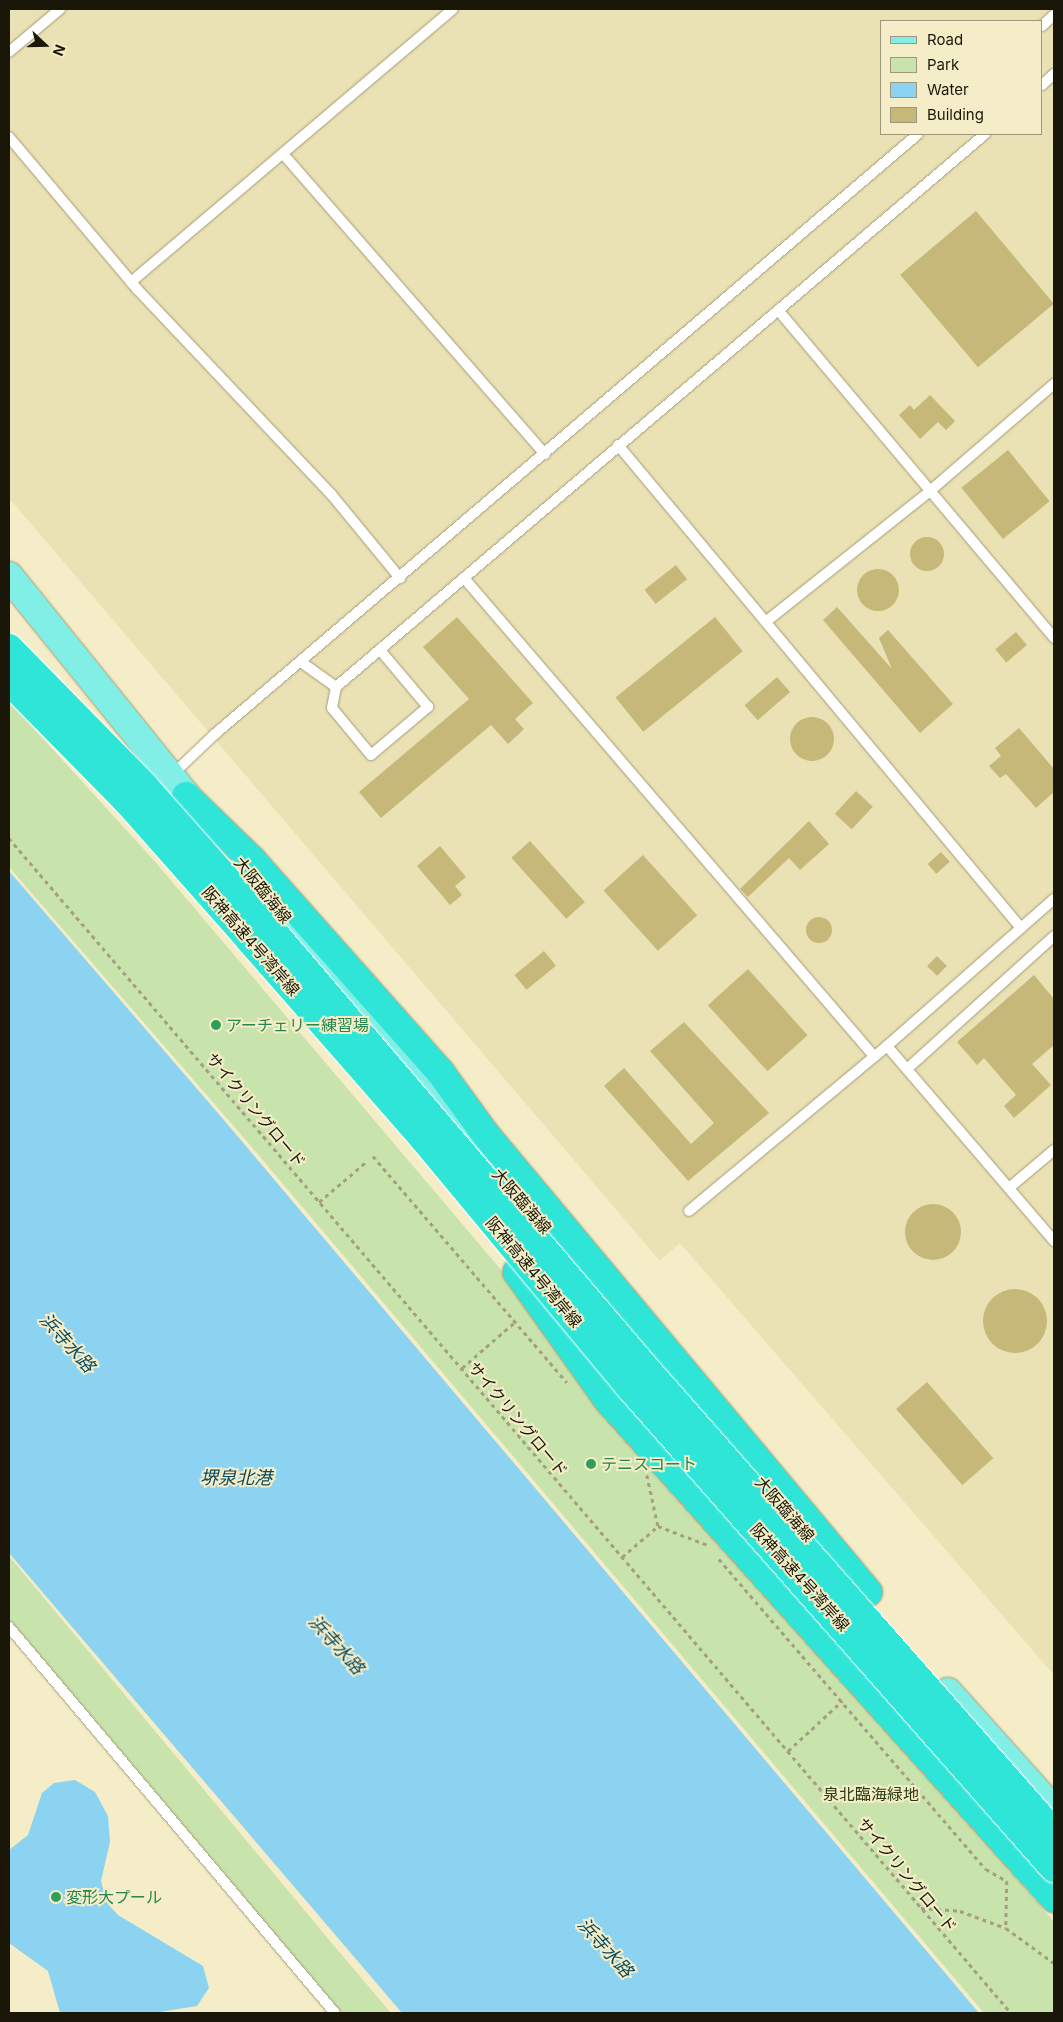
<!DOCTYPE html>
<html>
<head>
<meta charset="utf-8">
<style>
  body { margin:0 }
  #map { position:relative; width:1063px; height:2022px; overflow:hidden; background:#f5edc7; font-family:Inter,"Noto Sans JP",sans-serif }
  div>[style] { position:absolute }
  .built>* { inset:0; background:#eae1b4 }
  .green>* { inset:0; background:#c8e3ac }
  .water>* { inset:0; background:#8bd3f1 }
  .building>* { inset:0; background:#c6b879; transform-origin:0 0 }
  .round { border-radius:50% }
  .path>* { height:2.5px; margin-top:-1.25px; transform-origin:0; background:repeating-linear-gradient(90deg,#a59f82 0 4px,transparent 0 8px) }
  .roads { filter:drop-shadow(0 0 1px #a39b78) drop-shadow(0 0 1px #a39b78) }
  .service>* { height:10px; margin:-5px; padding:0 5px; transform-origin:5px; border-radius:5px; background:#fff }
  .primary>* { height:28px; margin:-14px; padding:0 14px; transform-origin:14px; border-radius:14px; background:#82efe7 }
  .motorway>* { height:28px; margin:-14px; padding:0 14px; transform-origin:14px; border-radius:14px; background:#2fe5d7 }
  .bridges { filter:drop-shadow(0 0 1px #fff) drop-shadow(0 0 1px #fff) }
  .motorway-bridge>* { height:28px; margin:-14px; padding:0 14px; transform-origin:14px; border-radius:14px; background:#2fe5d7 }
  .dots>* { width:14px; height:14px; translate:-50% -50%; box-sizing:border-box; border:2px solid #f5edc7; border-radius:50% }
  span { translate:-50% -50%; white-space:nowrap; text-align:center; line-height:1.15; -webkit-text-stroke:4px #f5edc7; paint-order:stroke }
  .street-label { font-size:16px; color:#1a1709 }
  .leisure-label { font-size:16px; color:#27864d }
  .left { translate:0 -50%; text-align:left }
  .park-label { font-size:16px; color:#283a11 }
  .water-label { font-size:18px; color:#0b4a5e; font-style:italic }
  .frame { position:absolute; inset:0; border:10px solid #1a1709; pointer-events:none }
  .legend { position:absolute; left:880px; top:20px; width:162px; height:115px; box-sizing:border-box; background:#f5edc7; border:1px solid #9d977b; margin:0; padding:6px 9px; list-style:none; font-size:15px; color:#1a1709 }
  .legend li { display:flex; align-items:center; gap:10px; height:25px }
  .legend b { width:25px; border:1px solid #9d977b }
  .north { position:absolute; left:20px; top:20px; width:50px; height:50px; -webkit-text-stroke:4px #f5edc7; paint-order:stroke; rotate:111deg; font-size:14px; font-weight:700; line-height:20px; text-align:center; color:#1a1709 }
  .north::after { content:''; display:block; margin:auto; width:18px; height:22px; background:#1a1709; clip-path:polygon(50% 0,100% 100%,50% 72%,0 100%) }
</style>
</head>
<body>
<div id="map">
  <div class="built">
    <i style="clip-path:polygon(evenodd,9px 9px,1054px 9px,1054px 1675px,680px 1243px,660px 1261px,9px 498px,9px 9px,882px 21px,1042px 21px,1042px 134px,882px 134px,882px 21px)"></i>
  </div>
  <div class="green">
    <i style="clip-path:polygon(9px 701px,157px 864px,1054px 1922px,1054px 2013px,984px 2013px,250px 1145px,9px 867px)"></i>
    <i style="clip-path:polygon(9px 1556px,325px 1935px,391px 2013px,335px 2013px,9px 1627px)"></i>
  </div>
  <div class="water">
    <i style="clip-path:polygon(9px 871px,217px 1112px,979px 2013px,402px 2013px,9px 1553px)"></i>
    <i style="clip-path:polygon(75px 1780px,95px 1792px,108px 1816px,110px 1842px,101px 1881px,107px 1903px,118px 1915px,203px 1966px,209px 1988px,197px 2006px,153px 2013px,60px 2013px,48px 1971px,9px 1943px,9px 1850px,28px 1835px,42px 1793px,54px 1783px)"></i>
  </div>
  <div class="building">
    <i style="left:976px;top:211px;width:121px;height:99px;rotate:50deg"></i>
    <i style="clip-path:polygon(930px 395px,955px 421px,946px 430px,938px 422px,920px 439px,899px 415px,910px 405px,914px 410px)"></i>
    <i style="left:1008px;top:450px;width:66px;height:60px;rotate:51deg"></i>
    <i class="round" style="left:910px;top:537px;width:34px;height:34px"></i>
    <i style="left:676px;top:565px;width:18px;height:40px;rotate:52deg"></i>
    <i class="round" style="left:857px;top:569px;width:42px;height:42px"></i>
    <i style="clip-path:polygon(837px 607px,892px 669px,879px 638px,888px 630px,953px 704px,920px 733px,823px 620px)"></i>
    <i style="clip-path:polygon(457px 617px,533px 703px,515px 719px,524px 729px,508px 744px,491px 725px,381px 818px,359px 792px,469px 699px,423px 647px)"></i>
    <i style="left:715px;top:617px;width:44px;height:128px;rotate:51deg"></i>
    <i style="left:1016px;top:632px;width:17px;height:27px;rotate:50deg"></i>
    <i style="left:777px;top:677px;width:20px;height:43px;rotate:49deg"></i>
    <i class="round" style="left:790px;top:717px;width:44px;height:44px"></i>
    <i style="clip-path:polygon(1019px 728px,1054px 769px,1054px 792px,1036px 808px,1006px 774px,1000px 778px,989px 766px,1001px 756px,995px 748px)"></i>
    <i style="left:856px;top:791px;width:23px;height:31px;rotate:43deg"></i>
    <i style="clip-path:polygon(809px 821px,829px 844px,800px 870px,789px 858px,748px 897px,740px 889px)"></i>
    <i style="left:530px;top:841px;width:82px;height:25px;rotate:48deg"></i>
    <i style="clip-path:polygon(440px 846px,466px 877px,455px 886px,462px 895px,450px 905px,417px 866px)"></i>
    <i style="left:941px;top:852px;width:13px;height:18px;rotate:48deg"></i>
    <i style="left:643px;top:855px;width:81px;height:53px;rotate:48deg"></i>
    <i class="round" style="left:806px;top:917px;width:26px;height:26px"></i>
    <i style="left:544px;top:951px;width:19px;height:38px;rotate:51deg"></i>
    <i style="left:937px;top:956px;width:14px;height:14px;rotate:45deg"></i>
    <i style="left:748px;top:969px;width:89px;height:54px;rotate:48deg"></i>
    <i style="clip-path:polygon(1034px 975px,1054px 999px,1054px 1045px,1032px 1064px,1051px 1085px,1014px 1118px,1004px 1106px,1016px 1095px,984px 1058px,977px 1065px,957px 1042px)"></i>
    <i style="clip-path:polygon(684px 1022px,769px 1113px,688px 1181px,604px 1086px,624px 1068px,691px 1144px,714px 1123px,650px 1051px)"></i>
    <i class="round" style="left:905px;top:1204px;width:56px;height:56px"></i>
    <i class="round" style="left:983px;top:1289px;width:64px;height:64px"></i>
    <i style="left:927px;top:1382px;width:101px;height:41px;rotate:49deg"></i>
  </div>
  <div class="path">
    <i style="left:9px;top:838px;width:1544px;rotate:49.54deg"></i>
    <i style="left:373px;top:1156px;width:298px;rotate:49.4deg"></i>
    <i style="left:319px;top:1202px;width:63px;rotate:-40.5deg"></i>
    <i style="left:462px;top:1368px;width:70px;rotate:-41deg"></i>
    <i style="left:647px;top:1475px;width:52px;rotate:77.8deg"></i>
    <i style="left:658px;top:1526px;width:53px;rotate:20.8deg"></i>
    <i style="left:622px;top:1557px;width:48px;rotate:-40.7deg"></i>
    <i style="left:719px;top:1559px;width:409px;rotate:49.3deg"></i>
    <i style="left:986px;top:1869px;width:24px;rotate:30deg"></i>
    <i style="left:1007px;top:1881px;width:47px;rotate:91.2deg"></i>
    <i style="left:788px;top:1751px;width:74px;rotate:-42.8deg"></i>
    <i style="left:921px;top:1908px;width:39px;rotate:4deg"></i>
    <i style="left:960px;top:1911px;width:49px;rotate:20.3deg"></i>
    <i style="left:1006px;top:1928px;width:59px;rotate:36.1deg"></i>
  </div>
  <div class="roads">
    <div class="service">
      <i style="left:1042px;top:26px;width:16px;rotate:-43deg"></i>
      <i style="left:9px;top:52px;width:67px;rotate:-40.1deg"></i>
      <i style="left:1042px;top:85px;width:16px;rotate:-43deg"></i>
      <i style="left:9px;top:137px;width:199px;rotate:49.9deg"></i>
      <i style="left:137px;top:289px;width:282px;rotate:46.6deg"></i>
      <i style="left:331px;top:494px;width:109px;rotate:50.6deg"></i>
      <i style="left:284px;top:155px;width:397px;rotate:48.9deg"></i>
      <i style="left:131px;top:282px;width:422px;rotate:-40.3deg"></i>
      <i style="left:778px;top:310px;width:429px;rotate:49.9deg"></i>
      <i style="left:618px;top:445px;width:629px;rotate:50.16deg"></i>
      <i style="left:464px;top:578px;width:628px;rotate:49.39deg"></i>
      <i style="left:768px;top:620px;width:207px;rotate:-38.5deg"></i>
      <i style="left:930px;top:491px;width:164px;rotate:-40.8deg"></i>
      <i style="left:301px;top:662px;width:43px;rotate:35.5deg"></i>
      <i style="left:336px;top:687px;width:853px;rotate:-40.43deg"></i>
      <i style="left:336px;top:687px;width:21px;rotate:101deg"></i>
      <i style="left:332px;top:708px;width:61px;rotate:50.3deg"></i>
      <i style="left:371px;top:755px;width:75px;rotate:-40.1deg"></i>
      <i style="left:428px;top:707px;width:75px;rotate:-130.1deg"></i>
      <i style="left:171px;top:776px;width:61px;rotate:-43.7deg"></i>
      <i style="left:215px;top:734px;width:924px;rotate:-40.48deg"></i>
      <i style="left:887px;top:1046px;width:257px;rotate:49.4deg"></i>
      <i style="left:907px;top:1069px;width:198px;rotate:-42.1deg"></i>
      <i style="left:1009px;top:1188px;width:59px;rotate:-40.2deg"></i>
      <i style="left:689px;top:1211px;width:258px;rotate:-39.8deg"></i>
      <i style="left:887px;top:1046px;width:222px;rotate:-41.4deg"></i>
      <i style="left:9px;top:1627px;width:505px;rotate:49.82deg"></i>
    </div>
    <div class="primary">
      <i style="left:9px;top:576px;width:306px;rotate:51.1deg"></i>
      <i style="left:263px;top:891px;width:219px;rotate:50.9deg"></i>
      <i style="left:401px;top:1061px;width:348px;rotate:49.4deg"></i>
      <i style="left:948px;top:1692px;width:159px;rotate:48.1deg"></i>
    </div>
    <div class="motorway">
      <i style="left:186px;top:796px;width:92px;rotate:44.1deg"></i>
      <i style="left:252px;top:860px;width:285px;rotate:48.4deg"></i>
      <i style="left:441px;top:1073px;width:77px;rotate:54deg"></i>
      <i style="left:486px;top:1135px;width:596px;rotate:50.11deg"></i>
      <i style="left:517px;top:1272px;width:157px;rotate:54.6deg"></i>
      <i style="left:608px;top:1400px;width:669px;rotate:48.15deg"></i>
    </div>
  </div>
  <div class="bridges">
    <div class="motorway-bridge">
      <i style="left:9px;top:648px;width:193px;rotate:45.6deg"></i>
      <i style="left:144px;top:786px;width:187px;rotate:48.5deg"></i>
      <i style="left:268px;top:926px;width:582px;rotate:49.53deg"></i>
      <i style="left:646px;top:1369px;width:618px;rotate:48.67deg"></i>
      <i style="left:9px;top:681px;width:170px;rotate:45.5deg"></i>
      <i style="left:128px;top:802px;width:183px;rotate:48.5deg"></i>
      <i style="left:249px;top:939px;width:266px;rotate:48.8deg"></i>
      <i style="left:424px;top:1139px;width:321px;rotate:50.3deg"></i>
      <i style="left:629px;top:1386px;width:643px;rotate:48.6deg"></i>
    </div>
  </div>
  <div class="dots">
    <i style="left:216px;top:1025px;background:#2e9e5b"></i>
    <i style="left:591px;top:1464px;background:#2e9e5b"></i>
    <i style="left:56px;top:1897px;background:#2e9e5b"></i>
  </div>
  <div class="street-label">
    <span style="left:263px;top:890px;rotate:51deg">大阪臨海線</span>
    <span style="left:251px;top:941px;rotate:49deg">阪神高速4号湾岸線</span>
    <span style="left:256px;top:1110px;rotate:50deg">サイクリングロード</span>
    <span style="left:522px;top:1201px;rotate:49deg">大阪臨海線</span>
    <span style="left:534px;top:1272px;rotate:50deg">阪神高速4号湾岸線</span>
    <span style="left:518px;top:1419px;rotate:50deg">サイクリングロード</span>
    <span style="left:785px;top:1509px;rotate:49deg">大阪臨海線</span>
    <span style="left:800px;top:1577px;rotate:48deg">阪神高速4号湾岸線</span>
    <span style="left:907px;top:1875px;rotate:50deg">サイクリングロード</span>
  </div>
  <div class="leisure-label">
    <span class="left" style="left:226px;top:1025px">アーチェリー練習場</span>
    <span class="left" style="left:601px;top:1464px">テニスコート</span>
    <span class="left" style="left:66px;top:1897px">変形大プール</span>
  </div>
  <div class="park-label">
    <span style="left:871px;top:1794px">泉北臨海緑地</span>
  </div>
  <div class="water-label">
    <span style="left:67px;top:1343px;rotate:48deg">浜寺水路</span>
    <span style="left:236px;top:1478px">堺泉北港</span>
    <span style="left:336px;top:1645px;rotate:48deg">浜寺水路</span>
    <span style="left:605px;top:1948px;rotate:48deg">浜寺水路</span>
  </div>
  <div class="frame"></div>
  <ul class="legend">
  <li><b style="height:6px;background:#82efe7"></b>Road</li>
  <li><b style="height:14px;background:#c8e3ac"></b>Park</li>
  <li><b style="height:14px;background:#8bd3f1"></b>Water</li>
  <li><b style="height:14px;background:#c6b879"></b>Building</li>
  </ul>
  <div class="north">N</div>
</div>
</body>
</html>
